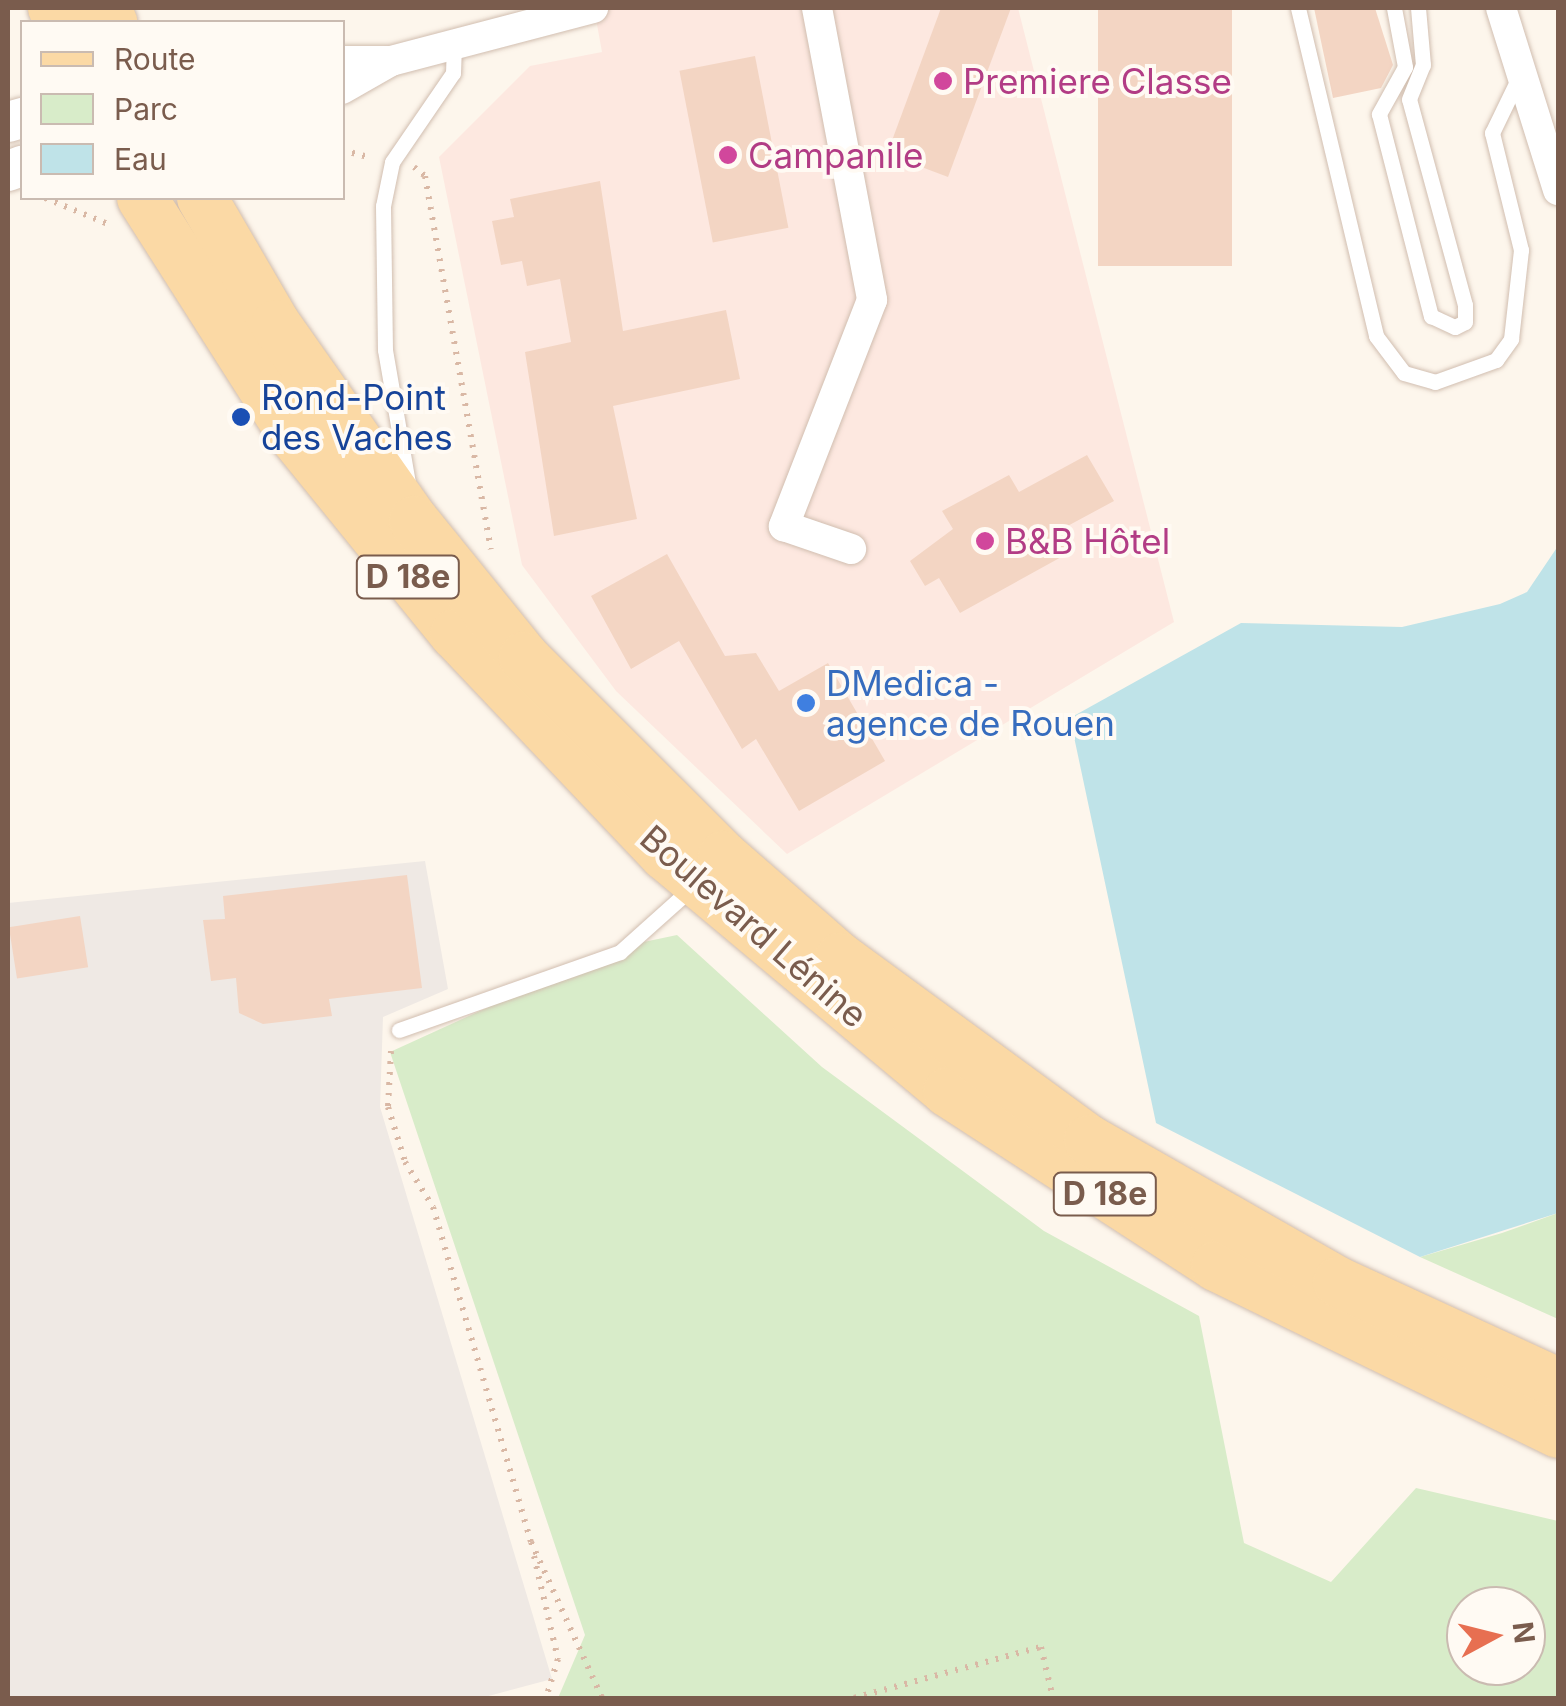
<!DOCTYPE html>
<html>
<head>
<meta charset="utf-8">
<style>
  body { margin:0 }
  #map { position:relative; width:1566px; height:1706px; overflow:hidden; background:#fdf6ec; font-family:Inter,sans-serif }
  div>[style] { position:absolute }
  .commercial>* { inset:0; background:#fde8e0 }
  .industrial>* { inset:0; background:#efe9e4 }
  .green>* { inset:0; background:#d8ecc9 }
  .water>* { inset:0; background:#bfe3e8 }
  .building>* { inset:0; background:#f3d5c3; transform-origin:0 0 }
  .path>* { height:6px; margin-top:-3px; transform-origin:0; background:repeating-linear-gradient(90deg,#d9b8a5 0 2.5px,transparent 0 10.5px) }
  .roads { filter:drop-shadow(0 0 2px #d1beb0) drop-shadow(0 0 2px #d1beb0) }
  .service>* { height:15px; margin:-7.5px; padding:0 7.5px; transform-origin:7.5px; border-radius:7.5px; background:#fff }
  .minor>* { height:30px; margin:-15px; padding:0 15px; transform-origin:15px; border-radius:15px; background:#fff }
  .tertiary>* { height:40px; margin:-20px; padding:0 20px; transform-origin:20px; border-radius:20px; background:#fff }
  .primary>* { height:50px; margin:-25px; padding:0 25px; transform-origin:25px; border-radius:25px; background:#fbd9a5 }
  .dots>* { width:28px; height:28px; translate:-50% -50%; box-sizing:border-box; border:5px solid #fffaf3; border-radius:50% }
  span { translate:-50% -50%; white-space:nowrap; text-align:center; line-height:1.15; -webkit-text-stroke:8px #fffaf3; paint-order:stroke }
  .shield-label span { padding:2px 8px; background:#fffaf3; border:2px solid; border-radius:8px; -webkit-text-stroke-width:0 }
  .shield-label { font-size:32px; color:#7a5c4d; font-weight:700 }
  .hotel-label { font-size:35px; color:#b23c85 }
  .left { translate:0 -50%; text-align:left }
  .transit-label { font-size:35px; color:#164399 }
  .shop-label { font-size:35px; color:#366cbe }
  .street-label { font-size:35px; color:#7a5c4d }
  .frame { position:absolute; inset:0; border:10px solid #7a5c4d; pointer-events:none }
  .legend { position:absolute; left:20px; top:20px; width:325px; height:180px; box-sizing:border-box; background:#fffaf3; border:2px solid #cabbb1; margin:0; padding:12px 18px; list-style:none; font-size:30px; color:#7a5c4d }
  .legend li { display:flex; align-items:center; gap:20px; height:50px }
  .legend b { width:50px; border:2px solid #cabbb1 }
  .north { position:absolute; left:1446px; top:1586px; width:100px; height:100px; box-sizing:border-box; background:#fffaf3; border:2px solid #cabbb1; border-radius:50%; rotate:83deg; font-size:28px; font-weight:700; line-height:40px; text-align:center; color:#7a5c4d }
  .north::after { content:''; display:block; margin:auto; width:35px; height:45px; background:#e76f51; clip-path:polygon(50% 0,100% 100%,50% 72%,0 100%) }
</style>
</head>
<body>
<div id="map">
  <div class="commercial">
    <i style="clip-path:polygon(594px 8px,1018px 8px,1174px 622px,787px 854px,616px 691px,522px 565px,439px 157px,530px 66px,602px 52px)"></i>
  </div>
  <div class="industrial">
    <i style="clip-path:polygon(425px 861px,448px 989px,383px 1017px,380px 1107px,552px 1679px,481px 1698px,8px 1698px,8px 903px)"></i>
  </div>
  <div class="green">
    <i style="clip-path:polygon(evenodd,677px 935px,822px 1067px,1044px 1231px,1199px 1316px,1244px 1543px,1331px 1582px,1416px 1488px,1558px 1521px,1558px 1698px,558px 1698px,585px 1635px,390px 1052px,620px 947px,677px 935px,1466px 1606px,1526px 1606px,1526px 1666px,1466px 1666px,1466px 1606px)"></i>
    <i style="clip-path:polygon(1558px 1213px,1558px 1319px,1420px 1257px,1502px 1233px)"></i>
  </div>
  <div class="water">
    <i style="clip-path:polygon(1558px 546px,1558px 1213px,1420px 1257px,1156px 1123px,1070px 718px,1241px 623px,1402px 627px,1500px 604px,1527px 592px)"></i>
  </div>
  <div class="building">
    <i style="clip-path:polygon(941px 8px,1011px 8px,948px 177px,887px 154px)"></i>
    <i style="left:1098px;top:8px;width:134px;height:258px"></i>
    <i style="clip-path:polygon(1314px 8px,1375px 8px,1393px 65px,1381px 88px,1333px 98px)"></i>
    <i style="left:755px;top:56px;width:175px;height:77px;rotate:79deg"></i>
    <i style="clip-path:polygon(600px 181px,623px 331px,726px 310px,740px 379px,613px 406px,637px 519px,554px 536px,525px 352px,571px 342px,560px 279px,527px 286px,522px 261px,501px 265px,492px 221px,514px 217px,510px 199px)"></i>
    <i style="clip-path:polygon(1087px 455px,1114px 501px,1062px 529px,1074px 550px,960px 613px,939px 578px,925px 586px,910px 561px,953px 529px,942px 511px,1009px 475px,1019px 492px)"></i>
    <i style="clip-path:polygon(667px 554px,725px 656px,756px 653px,779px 691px,828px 663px,885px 761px,799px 811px,756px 739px,742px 749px,679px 641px,631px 669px,591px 596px)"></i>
    <i style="clip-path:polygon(407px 875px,422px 988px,329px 999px,332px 1016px,263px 1024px,239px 1013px,236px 978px,211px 981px,203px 920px,225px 919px,223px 896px)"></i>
    <i style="left:80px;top:916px;width:52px;height:72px;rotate:81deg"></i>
  </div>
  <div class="path">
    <i style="left:342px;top:150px;width:27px;rotate:15deg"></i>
    <i style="left:414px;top:167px;width:14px;rotate:39deg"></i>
    <i style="left:425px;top:176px;width:379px;rotate:80deg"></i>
    <i style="left:45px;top:198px;width:68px;rotate:22.4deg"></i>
    <i style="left:391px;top:1051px;width:56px;rotate:93.1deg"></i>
    <i style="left:388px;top:1107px;width:58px;rotate:72.8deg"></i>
    <i style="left:405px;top:1162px;width:53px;rotate:58.1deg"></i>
    <i style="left:433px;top:1207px;width:349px;rotate:73.7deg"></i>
    <i style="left:531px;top:1542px;width:171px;rotate:65.5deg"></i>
    <i style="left:534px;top:1556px;width:106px;rotate:76.9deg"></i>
    <i style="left:558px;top:1659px;width:41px;rotate:107.1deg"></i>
    <i style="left:854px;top:1698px;width:194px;rotate:-15.3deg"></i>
    <i style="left:1041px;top:1647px;width:52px;rotate:76.8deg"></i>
  </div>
  <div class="roads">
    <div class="service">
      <i style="left:1298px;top:8px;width:337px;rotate:76.6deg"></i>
      <i style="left:1376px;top:336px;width:46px;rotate:52.9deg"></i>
      <i style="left:1404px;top:373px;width:32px;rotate:16deg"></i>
      <i style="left:1435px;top:382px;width:65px;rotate:-19.8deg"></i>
      <i style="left:1496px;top:360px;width:26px;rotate:-54deg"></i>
      <i style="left:1511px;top:339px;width:90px;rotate:-83.6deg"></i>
      <i style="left:1521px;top:250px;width:121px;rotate:-103.9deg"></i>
      <i style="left:1492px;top:133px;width:67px;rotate:-64.2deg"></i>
      <i style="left:1394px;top:8px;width:60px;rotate:79.4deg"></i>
      <i style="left:1405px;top:67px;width:54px;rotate:119deg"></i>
      <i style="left:1379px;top:114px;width:209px;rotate:75.6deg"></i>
      <i style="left:1431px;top:316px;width:26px;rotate:25deg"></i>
      <i style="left:1455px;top:327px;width:11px;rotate:-27deg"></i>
      <i style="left:1465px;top:322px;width:17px;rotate:-90deg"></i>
      <i style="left:1465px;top:305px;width:213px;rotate:-105.2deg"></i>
      <i style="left:1409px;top:99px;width:37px;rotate:-68deg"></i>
      <i style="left:1423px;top:65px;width:57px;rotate:-95deg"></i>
      <i style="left:408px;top:483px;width:135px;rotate:-99.8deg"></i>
      <i style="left:385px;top:350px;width:144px;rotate:-90.8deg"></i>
      <i style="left:383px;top:206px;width:45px;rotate:-78.4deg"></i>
      <i style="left:392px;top:162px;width:108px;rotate:-55.6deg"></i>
      <i style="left:453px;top:73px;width:30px;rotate:-88deg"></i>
      <i style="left:399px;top:1030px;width:234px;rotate:-19.4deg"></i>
      <i style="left:620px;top:952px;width:101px;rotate:-41.8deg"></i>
    </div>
    <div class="minor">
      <i style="left:817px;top:8px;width:297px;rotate:79.3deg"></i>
      <i style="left:872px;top:300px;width:243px;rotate:111.3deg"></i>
      <i style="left:784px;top:526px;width:71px;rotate:18.9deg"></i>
      <i style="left:1501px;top:8px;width:191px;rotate:72.6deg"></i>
      <i style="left:342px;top:61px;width:49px"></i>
      <i style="left:391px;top:61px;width:209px;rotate:-14.7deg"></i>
      <i style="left:342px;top:89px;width:56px;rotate:-29.7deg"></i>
    </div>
    <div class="tertiary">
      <i style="left:8px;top:122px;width:15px;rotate:-16deg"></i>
      <i style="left:8px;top:171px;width:15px;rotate:-20deg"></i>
    </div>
    <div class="primary">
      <i style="left:53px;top:8px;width:16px;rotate:63deg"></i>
      <i style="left:105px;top:8px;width:16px;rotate:63deg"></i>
      <i style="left:142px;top:198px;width:281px;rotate:57.5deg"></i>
      <i style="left:293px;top:435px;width:257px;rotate:50.9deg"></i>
      <i style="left:455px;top:634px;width:305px;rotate:46.5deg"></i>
      <i style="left:665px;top:855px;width:369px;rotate:39.9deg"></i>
      <i style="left:948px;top:1092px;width:320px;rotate:33deg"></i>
      <i style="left:1216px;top:1266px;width:381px;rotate:26deg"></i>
      <i style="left:202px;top:198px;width:147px;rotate:59.8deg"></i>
      <i style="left:276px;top:325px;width:240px;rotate:54.9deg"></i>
      <i style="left:414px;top:521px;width:175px;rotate:51deg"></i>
      <i style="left:524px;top:657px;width:281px;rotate:45deg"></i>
      <i style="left:723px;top:856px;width:155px;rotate:41.1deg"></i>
      <i style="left:840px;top:958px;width:308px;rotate:36.2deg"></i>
      <i style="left:1089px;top:1140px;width:287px;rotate:29.7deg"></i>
      <i style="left:1338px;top:1282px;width:242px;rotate:24.7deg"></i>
    </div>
  </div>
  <div class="dots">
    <i style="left:943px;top:81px;background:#d1479c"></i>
    <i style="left:728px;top:155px;background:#d1479c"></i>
    <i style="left:241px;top:417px;background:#1a4fb4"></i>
    <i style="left:985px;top:541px;background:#d1479c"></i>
    <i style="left:806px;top:703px;background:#3f7fe0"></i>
  </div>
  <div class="shield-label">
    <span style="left:408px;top:577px">D 18e</span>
    <span style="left:1105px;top:1194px">D 18e</span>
  </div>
  <div class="hotel-label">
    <span class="left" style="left:963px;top:81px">Premiere Classe</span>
    <span class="left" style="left:748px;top:155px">Campanile</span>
    <span class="left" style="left:1005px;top:541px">B&amp;B Hôtel</span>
  </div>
  <div class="transit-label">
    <span class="left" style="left:261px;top:417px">Rond-Point<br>des Vaches</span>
  </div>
  <div class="shop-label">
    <span class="left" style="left:826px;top:703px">DMedica -<br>agence de Rouen</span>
  </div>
  <div class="street-label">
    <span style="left:754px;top:926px;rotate:41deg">Boulevard Lénine</span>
  </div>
  <div class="frame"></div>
  <ul class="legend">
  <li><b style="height:12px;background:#fbd9a5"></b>Route</li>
  <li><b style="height:28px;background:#d8ecc9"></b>Parc</li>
  <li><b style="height:28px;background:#bfe3e8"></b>Eau</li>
  </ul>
  <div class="north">N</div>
</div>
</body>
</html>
